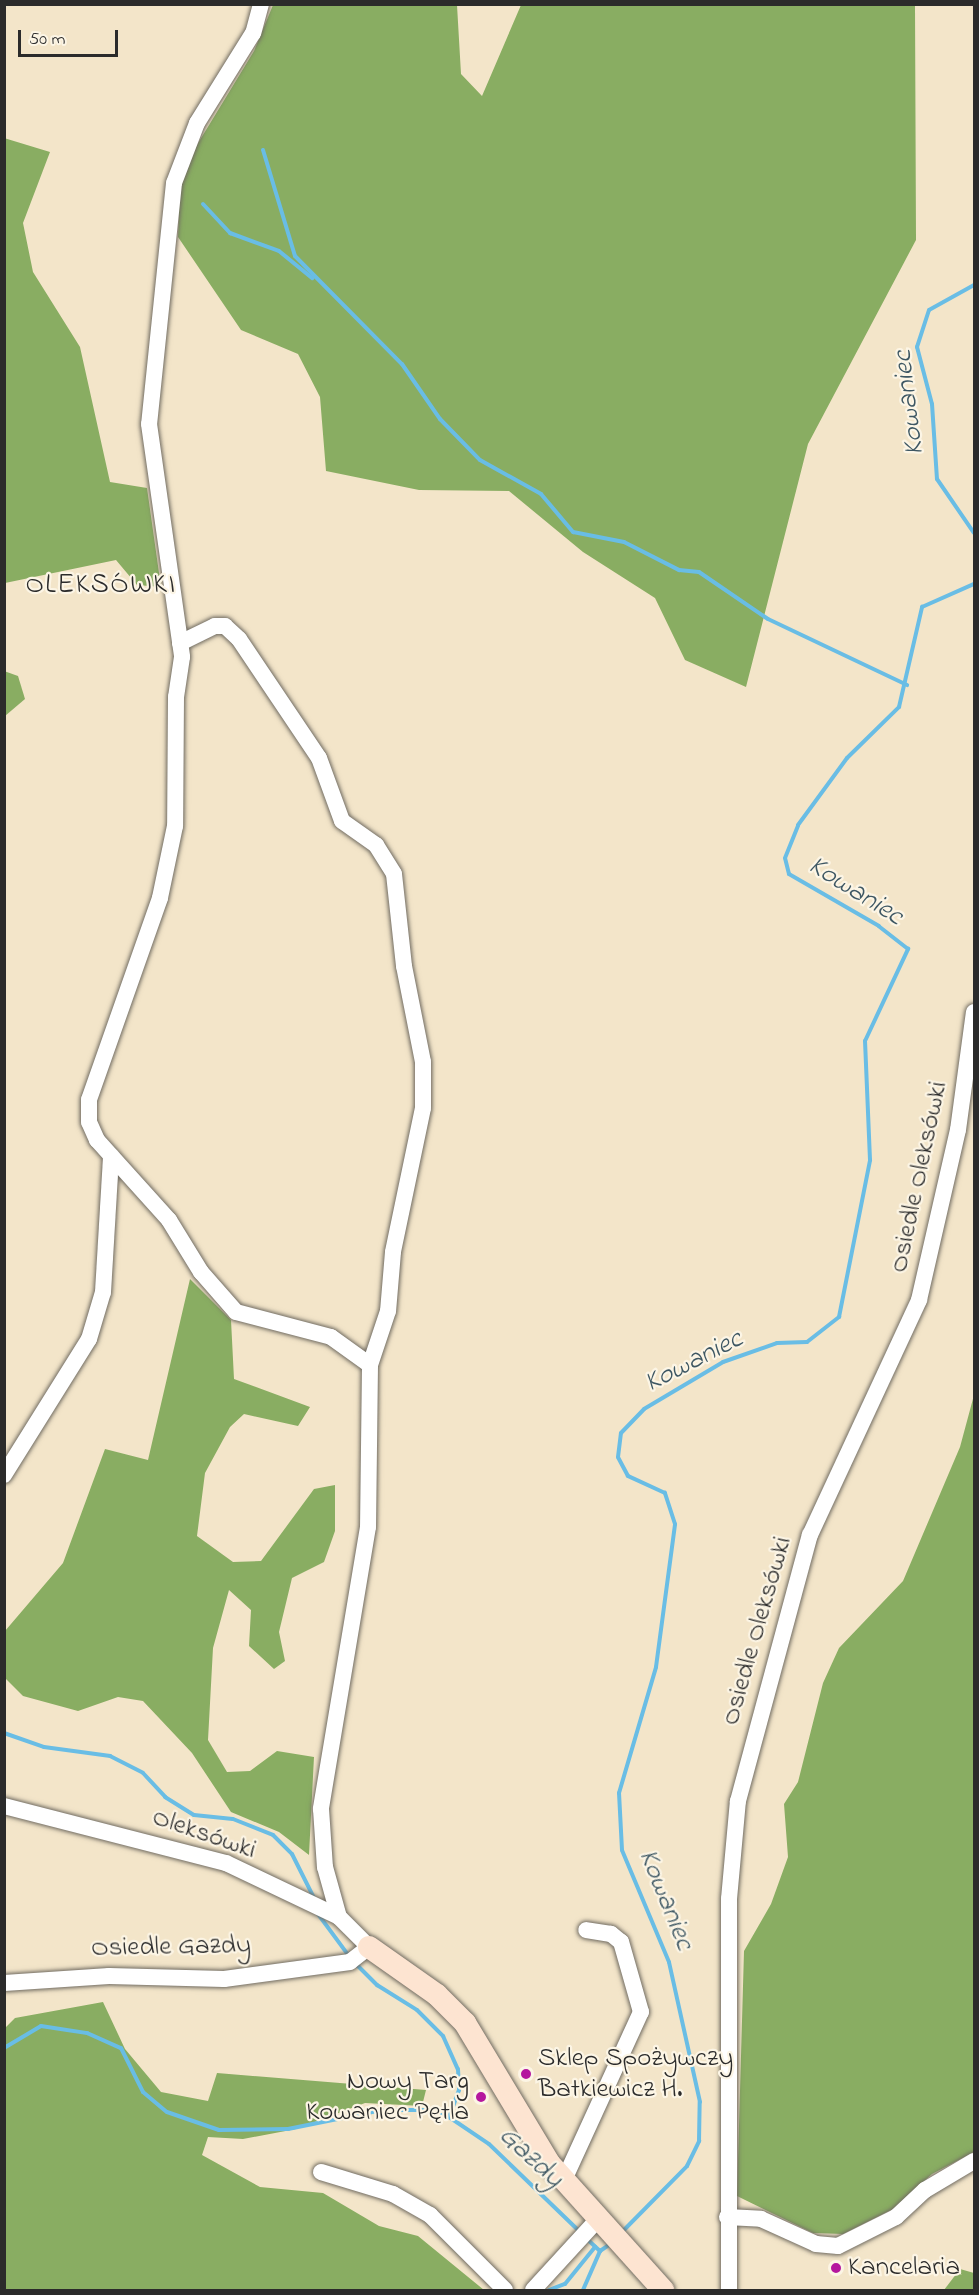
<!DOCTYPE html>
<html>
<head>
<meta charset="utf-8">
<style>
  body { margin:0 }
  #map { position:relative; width:979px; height:2295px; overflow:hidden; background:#f3e5c9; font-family:"Indie Flower",sans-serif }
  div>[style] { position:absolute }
  .forest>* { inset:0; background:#89ad62 }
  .stream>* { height:4px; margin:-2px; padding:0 2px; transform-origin:2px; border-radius:2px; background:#69bde5 }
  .roads { filter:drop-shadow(0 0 2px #716c62) drop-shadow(0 0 2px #716c62) }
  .street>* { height:16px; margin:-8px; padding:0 8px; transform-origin:8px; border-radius:8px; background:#fff }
  .secondary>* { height:22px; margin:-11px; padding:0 11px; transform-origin:11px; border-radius:11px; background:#fde4d1 }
  .dots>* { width:16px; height:16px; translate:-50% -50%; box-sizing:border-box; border:3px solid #fcf5e5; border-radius:50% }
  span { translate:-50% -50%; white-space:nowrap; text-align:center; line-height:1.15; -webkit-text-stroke:4.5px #fcf5e5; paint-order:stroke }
  .street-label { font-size:27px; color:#2b2b2b }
  .poi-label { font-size:27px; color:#2b2b2b }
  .left { translate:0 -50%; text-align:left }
  .right { translate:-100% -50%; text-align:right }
  .water-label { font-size:28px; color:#3e5763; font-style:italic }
  .neighbourhood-label { font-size:28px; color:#2b2b2b; letter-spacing:1.5px }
  .frame { position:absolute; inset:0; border:6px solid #2b2b2b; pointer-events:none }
  .scale { position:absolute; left:18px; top:30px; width:100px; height:27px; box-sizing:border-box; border:3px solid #2b2b2b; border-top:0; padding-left:8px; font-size:18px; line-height:21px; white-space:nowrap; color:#2b2b2b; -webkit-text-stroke:4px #fcf5e5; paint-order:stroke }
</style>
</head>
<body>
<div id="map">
  <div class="forest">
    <i style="clip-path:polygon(273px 5px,457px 5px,461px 74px,482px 96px,521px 5px,915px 5px,916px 240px,808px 444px,746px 687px,685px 660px,655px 598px,583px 552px,509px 491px,419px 490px,326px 471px,320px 397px,298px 354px,241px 330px,178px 237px,180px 185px,189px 158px,254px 51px)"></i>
    <i style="clip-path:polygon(4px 138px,50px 152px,23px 223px,33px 272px,80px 347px,110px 482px,147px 488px,161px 587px,137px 585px,116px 560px,5px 583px)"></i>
    <i style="clip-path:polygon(4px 671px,18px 676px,25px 699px,5px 716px)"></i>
    <i style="clip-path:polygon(190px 1279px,231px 1320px,234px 1379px,310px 1407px,298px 1426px,244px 1414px,230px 1427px,205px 1473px,197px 1536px,233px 1562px,261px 1561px,314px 1489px,335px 1485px,335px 1531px,324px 1562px,292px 1578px,279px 1632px,285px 1661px,274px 1669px,249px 1646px,251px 1610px,229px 1590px,213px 1648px,208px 1740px,227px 1772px,250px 1771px,277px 1751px,314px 1757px,309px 1855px,279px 1832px,231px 1812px,192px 1753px,143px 1701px,118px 1697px,78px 1711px,23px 1696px,5px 1678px,5px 1631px,63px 1563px,105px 1449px,148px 1460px)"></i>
    <i style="clip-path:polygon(974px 1395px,974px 2152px,932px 2174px,893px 2209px,843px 2234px,813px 2233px,737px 2196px,744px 1951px,771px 1904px,788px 1857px,784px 1804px,798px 1782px,823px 1683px,839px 1648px,903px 1581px,960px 1447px)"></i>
    <i style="clip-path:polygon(103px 2002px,125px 2049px,161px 2092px,208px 2101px,217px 2073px,426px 2090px,422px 2106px,365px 2103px,296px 2129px,243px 2139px,208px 2137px,202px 2155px,260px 2187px,323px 2193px,379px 2226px,418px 2236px,484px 2290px,5px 2290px,5px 2028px,15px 2018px)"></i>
    <i style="clip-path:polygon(960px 2269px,974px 2273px,974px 2290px,944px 2290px)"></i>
  </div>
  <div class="stream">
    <i style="left:263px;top:150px;width:111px;rotate:73.2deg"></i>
    <i style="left:295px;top:256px;width:152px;rotate:45.3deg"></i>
    <i style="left:402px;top:364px;width:67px;rotate:55.4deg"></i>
    <i style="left:440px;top:419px;width:57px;rotate:45.7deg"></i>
    <i style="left:480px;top:460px;width:70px;rotate:29.1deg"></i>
    <i style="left:541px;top:494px;width:50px;rotate:49.9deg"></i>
    <i style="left:573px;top:532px;width:52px;rotate:11.1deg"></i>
    <i style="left:624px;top:542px;width:62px;rotate:27deg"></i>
    <i style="left:679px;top:570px;width:20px;rotate:6deg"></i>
    <i style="left:699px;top:572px;width:83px;rotate:34.3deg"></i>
    <i style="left:768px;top:619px;width:154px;rotate:25.4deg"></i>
    <i style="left:203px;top:204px;width:40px;rotate:47deg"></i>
    <i style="left:230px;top:233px;width:52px;rotate:20.2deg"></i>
    <i style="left:279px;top:251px;width:43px;rotate:39.3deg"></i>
    <i style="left:974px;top:285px;width:51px;rotate:150.9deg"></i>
    <i style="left:929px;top:310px;width:39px;rotate:108deg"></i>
    <i style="left:917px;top:347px;width:59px;rotate:75.3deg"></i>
    <i style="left:932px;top:404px;width:75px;rotate:86.2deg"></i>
    <i style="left:937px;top:479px;width:65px;rotate:55.6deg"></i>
    <i style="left:4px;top:1733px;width:42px;rotate:19.3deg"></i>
    <i style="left:44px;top:1747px;width:67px;rotate:7.8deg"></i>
    <i style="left:110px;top:1756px;width:37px;rotate:27deg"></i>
    <i style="left:143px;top:1773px;width:33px;rotate:47deg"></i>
    <i style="left:165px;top:1797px;width:34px;rotate:32deg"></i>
    <i style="left:194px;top:1815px;width:39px;rotate:6deg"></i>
    <i style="left:233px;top:1819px;width:43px;rotate:21.8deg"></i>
    <i style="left:273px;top:1835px;width:27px;rotate:45deg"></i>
    <i style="left:292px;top:1854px;width:51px;rotate:63.4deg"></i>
    <i style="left:318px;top:1914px;width:52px;rotate:53.6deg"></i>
    <i style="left:356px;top:1964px;width:30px;rotate:45deg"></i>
    <i style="left:377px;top:1985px;width:47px;rotate:32deg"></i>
    <i style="left:417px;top:2010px;width:37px;rotate:45deg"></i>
    <i style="left:443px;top:2036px;width:36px;rotate:66deg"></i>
    <i style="left:458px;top:2069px;width:21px;rotate:87deg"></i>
    <i style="left:459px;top:2090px;width:29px;rotate:110deg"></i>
    <i style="left:4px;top:2048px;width:43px;rotate:-30.7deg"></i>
    <i style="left:41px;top:2026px;width:47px;rotate:8.7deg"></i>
    <i style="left:87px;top:2033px;width:37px;rotate:24deg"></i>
    <i style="left:121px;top:2048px;width:49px;rotate:63.4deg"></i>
    <i style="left:143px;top:2092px;width:31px;rotate:40deg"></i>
    <i style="left:167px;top:2112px;width:55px;rotate:19.1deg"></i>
    <i style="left:219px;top:2130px;width:69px;rotate:-0.8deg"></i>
    <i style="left:288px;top:2129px;width:96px;rotate:-11.4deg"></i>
    <i style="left:382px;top:2110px;width:40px"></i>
    <i style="left:422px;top:2110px;width:28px;rotate:15deg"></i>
    <i style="left:449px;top:2117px;width:48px;rotate:34deg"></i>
    <i style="left:489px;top:2144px;width:127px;rotate:44deg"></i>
    <i style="left:621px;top:2233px;width:94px;rotate:-45.4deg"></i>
    <i style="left:687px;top:2166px;width:28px;rotate:-64deg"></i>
    <i style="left:699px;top:2141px;width:39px;rotate:-89deg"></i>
    <i style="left:700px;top:2102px;width:143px;rotate:-102.5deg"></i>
    <i style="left:669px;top:1962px;width:121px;rotate:-112.8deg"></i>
    <i style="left:622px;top:1850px;width:57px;rotate:-93deg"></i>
    <i style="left:619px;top:1793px;width:131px;rotate:-73.6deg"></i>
    <i style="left:656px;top:1667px;width:144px;rotate:-82.4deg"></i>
    <i style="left:675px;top:1524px;width:33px;rotate:-108deg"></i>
    <i style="left:665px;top:1493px;width:41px;rotate:-155.3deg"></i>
    <i style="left:628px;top:1476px;width:21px;rotate:-118deg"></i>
    <i style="left:618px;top:1457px;width:24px;rotate:-83deg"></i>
    <i style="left:621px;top:1433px;width:33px;rotate:-46deg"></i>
    <i style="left:644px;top:1409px;width:92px;rotate:-30.7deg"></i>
    <i style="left:723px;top:1362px;width:57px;rotate:-19.4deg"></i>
    <i style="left:777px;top:1343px;width:30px;rotate:-2deg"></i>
    <i style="left:807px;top:1342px;width:41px;rotate:-38deg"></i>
    <i style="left:839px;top:1317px;width:160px;rotate:-78.8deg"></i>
    <i style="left:870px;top:1160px;width:119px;rotate:-92.4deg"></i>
    <i style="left:865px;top:1041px;width:102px;rotate:-64.9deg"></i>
    <i style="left:908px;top:949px;width:37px;rotate:-142deg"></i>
    <i style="left:879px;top:926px;width:104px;rotate:-150deg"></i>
    <i style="left:789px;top:874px;width:16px;rotate:-104deg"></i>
    <i style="left:785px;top:858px;width:35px;rotate:-68deg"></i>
    <i style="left:798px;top:825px;width:83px;rotate:-53.8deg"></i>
    <i style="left:847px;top:758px;width:73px;rotate:-44.4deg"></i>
    <i style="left:899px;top:707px;width:103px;rotate:-77deg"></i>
    <i style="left:922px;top:607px;width:57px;rotate:-23.9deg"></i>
    <i style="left:587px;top:2239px;width:18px;rotate:43deg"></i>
    <i style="left:549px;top:2290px;width:17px;rotate:-21deg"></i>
    <i style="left:565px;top:2284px;width:48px;rotate:-51deg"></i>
    <i style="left:583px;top:2290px;width:43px;rotate:-66.4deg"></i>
    <i style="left:600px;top:2251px;width:14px;rotate:-34deg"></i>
  </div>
  <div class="roads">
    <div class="street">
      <i style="left:261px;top:4px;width:30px;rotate:105deg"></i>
      <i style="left:253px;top:33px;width:106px;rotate:121.9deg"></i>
      <i style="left:197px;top:123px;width:64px;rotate:111deg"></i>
      <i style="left:174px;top:183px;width:242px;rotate:95.9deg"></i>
      <i style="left:149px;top:424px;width:235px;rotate:81.9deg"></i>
      <i style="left:182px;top:657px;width:40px;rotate:98.5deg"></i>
      <i style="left:176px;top:697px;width:129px;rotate:90.4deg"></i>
      <i style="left:175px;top:826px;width:74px;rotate:101.8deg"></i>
      <i style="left:160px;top:898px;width:214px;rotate:109.4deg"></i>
      <i style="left:89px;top:1100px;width:22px;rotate:90deg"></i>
      <i style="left:89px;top:1122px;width:20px;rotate:66deg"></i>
      <i style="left:97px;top:1140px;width:108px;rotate:48deg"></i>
      <i style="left:169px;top:1220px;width:61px;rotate:58.4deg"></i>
      <i style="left:201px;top:1272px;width:53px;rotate:48.8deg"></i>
      <i style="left:236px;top:1312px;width:98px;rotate:14.7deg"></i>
      <i style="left:331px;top:1337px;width:48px;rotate:35.7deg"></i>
      <i style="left:370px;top:1365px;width:162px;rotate:90.7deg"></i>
      <i style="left:368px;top:1527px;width:286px;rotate:99.5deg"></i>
      <i style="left:321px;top:1809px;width:58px;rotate:86.1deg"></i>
      <i style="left:325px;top:1867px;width:52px;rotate:74.4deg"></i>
      <i style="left:180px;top:643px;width:39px;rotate:-26deg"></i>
      <i style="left:215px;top:626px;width:10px"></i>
      <i style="left:225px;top:626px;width:19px;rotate:43deg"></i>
      <i style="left:239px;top:639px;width:143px;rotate:56.1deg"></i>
      <i style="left:319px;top:758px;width:67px;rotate:69.9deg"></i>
      <i style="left:342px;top:821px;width:42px;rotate:35.2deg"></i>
      <i style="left:376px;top:845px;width:34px;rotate:58deg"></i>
      <i style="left:394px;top:874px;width:93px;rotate:83.8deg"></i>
      <i style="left:404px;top:966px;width:98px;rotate:78.8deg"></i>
      <i style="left:423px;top:1062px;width:46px;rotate:90deg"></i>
      <i style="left:423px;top:1108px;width:147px;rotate:101.8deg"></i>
      <i style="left:393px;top:1252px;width:59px;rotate:94.8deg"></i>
      <i style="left:388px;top:1311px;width:57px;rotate:108.4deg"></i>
      <i style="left:4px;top:1475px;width:160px;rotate:-58deg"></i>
      <i style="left:89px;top:1339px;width:49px;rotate:-73.4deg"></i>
      <i style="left:103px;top:1292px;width:136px;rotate:-86.6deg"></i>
      <i style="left:4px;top:1806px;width:229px;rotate:14.4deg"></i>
      <i style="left:226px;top:1863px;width:125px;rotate:25.5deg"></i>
      <i style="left:339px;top:1917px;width:42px;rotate:45deg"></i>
      <i style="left:369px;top:1947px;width:24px;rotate:142deg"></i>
      <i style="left:350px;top:1962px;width:127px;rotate:172.3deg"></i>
      <i style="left:224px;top:1979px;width:115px;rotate:-178.5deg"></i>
      <i style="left:109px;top:1976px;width:105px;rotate:176.2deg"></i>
      <i style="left:321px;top:2172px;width:75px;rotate:17deg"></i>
      <i style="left:393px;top:2194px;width:43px;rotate:29.6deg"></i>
      <i style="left:430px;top:2215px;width:106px;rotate:45deg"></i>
      <i style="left:564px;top:2180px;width:185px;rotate:-65.4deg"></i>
      <i style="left:641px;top:2012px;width:73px;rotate:-105.9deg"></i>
      <i style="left:621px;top:1942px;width:13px;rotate:-141deg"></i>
      <i style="left:611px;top:1934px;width:25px;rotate:-171deg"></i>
      <i style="left:727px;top:2217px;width:34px;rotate:3deg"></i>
      <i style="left:761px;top:2219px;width:60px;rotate:24.4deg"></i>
      <i style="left:816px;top:2244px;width:22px;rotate:5deg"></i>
      <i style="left:838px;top:2246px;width:65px;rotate:-26.6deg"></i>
      <i style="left:896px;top:2217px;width:40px;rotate:-43deg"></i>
      <i style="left:925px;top:2190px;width:57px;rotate:-30.6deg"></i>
      <i style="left:533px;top:2290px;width:96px;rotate:-47.5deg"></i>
      <i style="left:729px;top:2290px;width:391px;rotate:-90deg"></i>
      <i style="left:729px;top:1899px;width:98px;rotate:-84.8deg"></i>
      <i style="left:738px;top:1801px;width:276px;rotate:-74.9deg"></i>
      <i style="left:810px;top:1535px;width:259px;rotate:-65.1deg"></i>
      <i style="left:919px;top:1300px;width:174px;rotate:-77.1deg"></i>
      <i style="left:958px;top:1130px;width:119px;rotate:-82.3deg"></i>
    </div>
    <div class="secondary">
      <i style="left:369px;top:1947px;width:83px;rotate:35.2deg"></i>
      <i style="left:437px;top:1995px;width:40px;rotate:45deg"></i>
      <i style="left:465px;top:2023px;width:163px;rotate:59deg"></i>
      <i style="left:549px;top:2163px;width:171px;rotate:48.1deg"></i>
    </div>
  </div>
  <div class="dots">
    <i style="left:526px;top:2074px;background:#b5179e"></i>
    <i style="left:481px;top:2097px;background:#b5179e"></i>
    <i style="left:836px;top:2268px;background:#b5179e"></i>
  </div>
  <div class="street-label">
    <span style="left:919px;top:1177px;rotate:-78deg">Osiedle Oleksówki</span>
    <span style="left:757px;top:1631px;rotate:-74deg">Osiedle Oleksówki</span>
    <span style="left:204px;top:1834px;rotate:19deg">Oleksówki</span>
    <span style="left:171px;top:1947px;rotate:-1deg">Osiedle Gazdy</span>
  </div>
  <div class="poi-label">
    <span class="left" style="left:538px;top:2074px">Sklep Spożywczy<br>Batkiewicz H.</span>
    <span class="right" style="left:469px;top:2097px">Nowy Targ<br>Kowaniec Pętla</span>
    <span class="left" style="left:848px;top:2268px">Kancelaria</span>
  </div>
  <div class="water-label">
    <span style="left:910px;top:403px;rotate:-97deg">Kowaniec</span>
    <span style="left:855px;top:892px;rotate:32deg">Kowaniec</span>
    <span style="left:694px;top:1362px;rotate:-27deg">Kowaniec</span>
    <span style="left:665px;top:1900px;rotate:68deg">Kowaniec</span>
    <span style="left:530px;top:2158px;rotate:43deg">Gazdy</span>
  </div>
  <div class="neighbourhood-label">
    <span style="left:101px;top:586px">OLEKSÓWKI</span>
  </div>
  <div class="frame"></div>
  <div class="scale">50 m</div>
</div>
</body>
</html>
